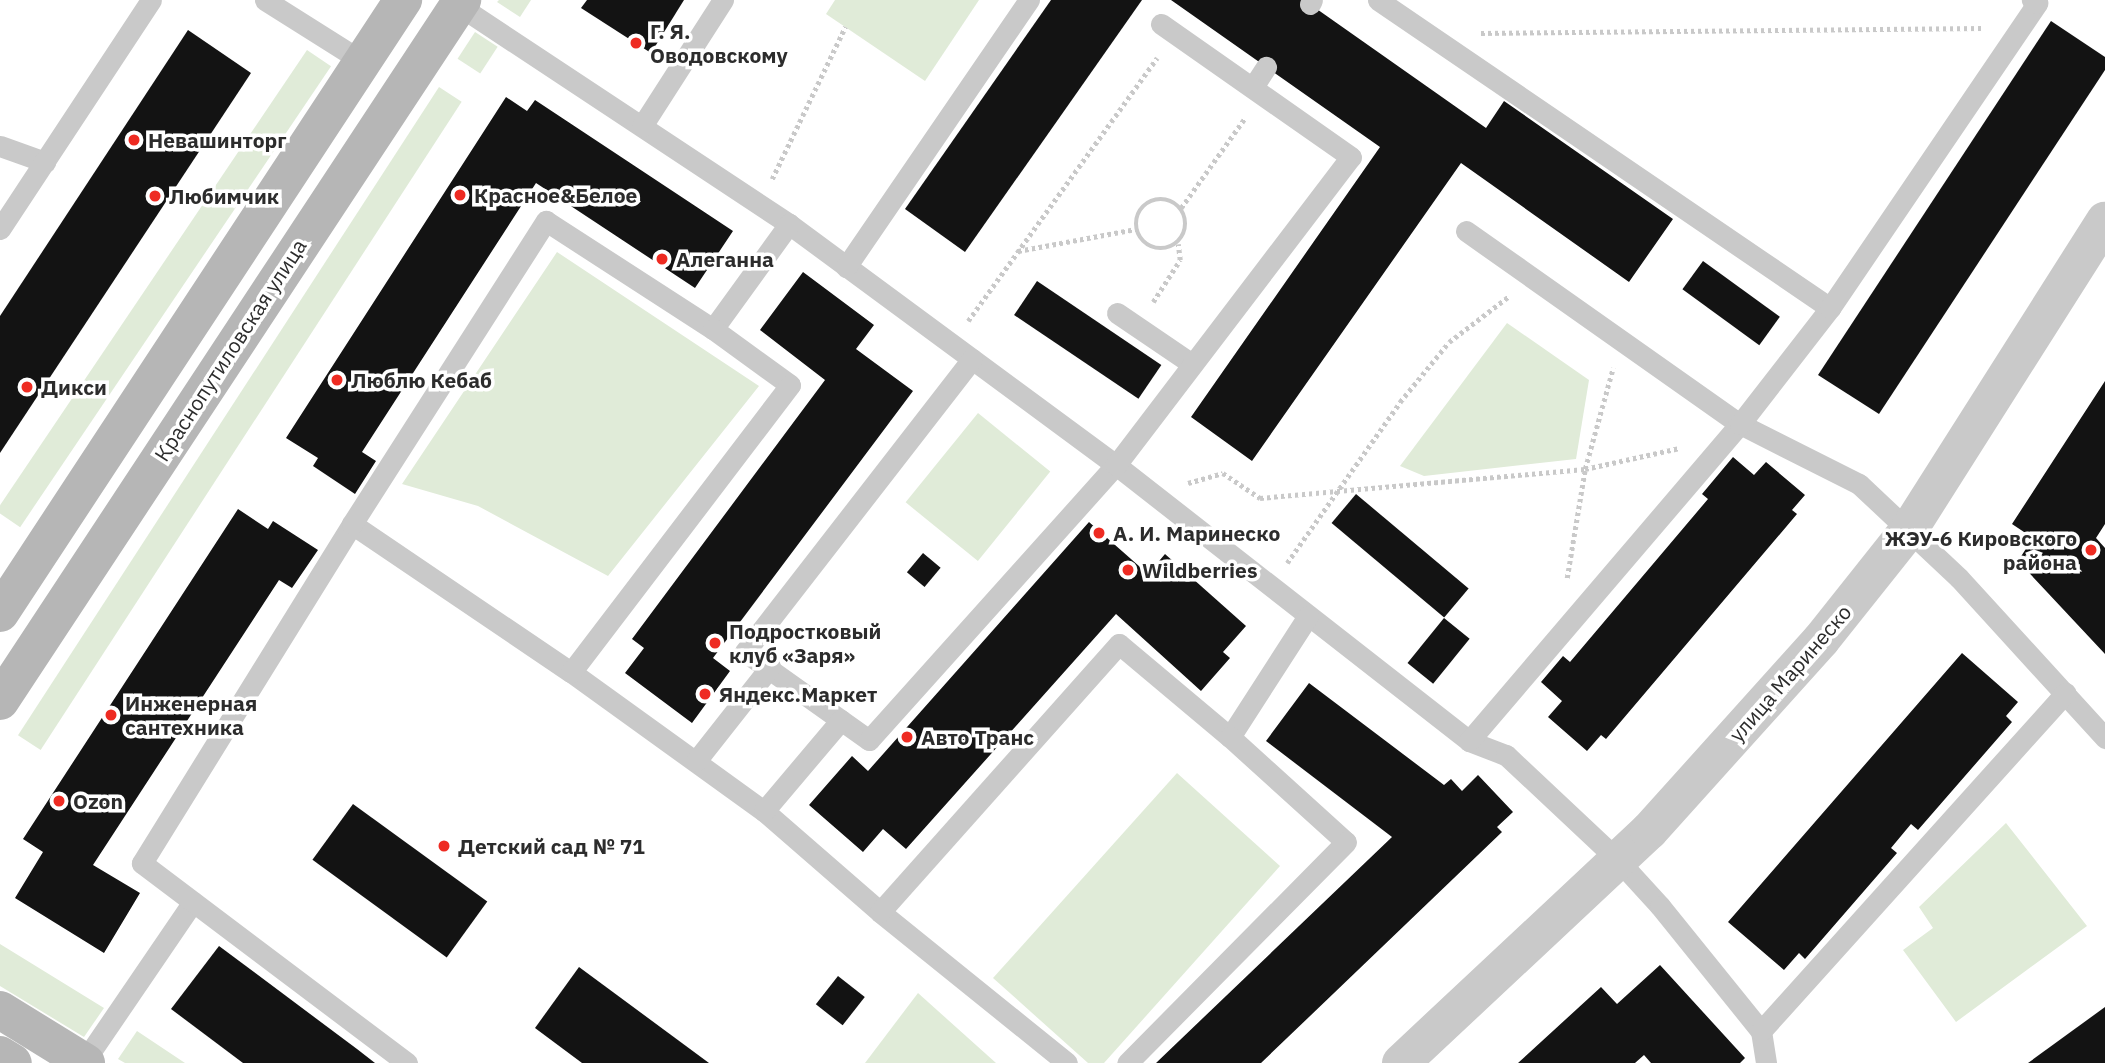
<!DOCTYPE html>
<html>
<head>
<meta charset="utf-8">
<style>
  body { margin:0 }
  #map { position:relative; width:2105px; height:1063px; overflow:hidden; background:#fff; font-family:"IBM Plex Sans",sans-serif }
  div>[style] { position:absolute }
  .green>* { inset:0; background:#e0ebd8; transform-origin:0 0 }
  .building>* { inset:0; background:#131313; transform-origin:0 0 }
  .path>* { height:4.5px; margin-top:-2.25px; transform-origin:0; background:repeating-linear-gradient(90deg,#c9c9c9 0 3.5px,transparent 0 7px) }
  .path>.ring { margin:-2.25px; padding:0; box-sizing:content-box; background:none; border:4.5px solid #c9c9c9; border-radius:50% }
  .lane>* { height:21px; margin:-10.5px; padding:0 10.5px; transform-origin:10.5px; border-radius:10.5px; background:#c9c9c9 }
  .street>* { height:38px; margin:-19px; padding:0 19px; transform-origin:19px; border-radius:19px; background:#c9c9c9 }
  .secondary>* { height:38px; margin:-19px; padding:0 19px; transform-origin:19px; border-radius:19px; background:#b6b6b6 }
  .dots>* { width:19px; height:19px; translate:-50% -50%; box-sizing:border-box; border:4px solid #fff; border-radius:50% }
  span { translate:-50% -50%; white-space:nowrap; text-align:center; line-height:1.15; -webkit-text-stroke:7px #fff; paint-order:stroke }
  .poi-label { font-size:21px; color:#2c2c2c; font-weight:700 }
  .left { translate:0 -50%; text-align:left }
  .right { translate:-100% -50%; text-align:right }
  .street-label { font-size:21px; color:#2c2c2c }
</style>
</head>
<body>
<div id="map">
  <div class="green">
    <i style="clip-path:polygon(499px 0,531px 0,520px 17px,497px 2px)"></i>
    <i style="clip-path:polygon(835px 0,979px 0,925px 81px,826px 14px)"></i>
    <i style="left:475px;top:32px;width:27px;height:32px;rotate:33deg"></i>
    <i style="left:307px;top:50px;width:29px;height:556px;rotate:34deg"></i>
    <i style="left:439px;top:87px;width:27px;height:773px;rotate:33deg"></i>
    <i style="clip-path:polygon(557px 252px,759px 386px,608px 576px,478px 506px,402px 484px)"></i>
    <i style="clip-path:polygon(1507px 323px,1589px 380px,1576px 459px,1424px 476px,1400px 466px)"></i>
    <i style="left:978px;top:413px;width:93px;height:115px;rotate:39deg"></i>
    <i style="clip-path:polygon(1177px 773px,1280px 866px,1104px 1063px,1088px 1063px,993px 978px)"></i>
    <i style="clip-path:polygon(2006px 823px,2087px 926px,1956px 1022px,1903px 950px,1933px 928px,1919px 907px)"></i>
    <i style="clip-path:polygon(0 944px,104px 1008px,84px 1037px,0 986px)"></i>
    <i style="clip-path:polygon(918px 993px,996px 1063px,865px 1063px)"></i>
    <i style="clip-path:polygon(137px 1031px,185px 1063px,125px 1063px,118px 1059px)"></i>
  </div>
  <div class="building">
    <i style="clip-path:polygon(587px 0,684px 0,651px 53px,581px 8px)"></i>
    <i style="clip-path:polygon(1051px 0,1142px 0,965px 252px,905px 209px)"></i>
    <i style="clip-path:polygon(1171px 0,1304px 0,1486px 128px,1504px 101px,1673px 219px,1629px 282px,1461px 163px,1252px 461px,1191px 417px,1380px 147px)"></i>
    <i style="clip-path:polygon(2051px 21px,2105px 57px,2105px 70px,1879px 414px,1818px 375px)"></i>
    <i style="clip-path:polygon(188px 30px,251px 73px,0 453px,0 316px)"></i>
    <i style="clip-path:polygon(506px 97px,527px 111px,535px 100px,733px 231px,695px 288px,536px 183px,362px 452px,376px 461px,355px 494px,313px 466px,318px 458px,286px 438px)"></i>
    <i style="left:1703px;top:261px;width:95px;height:35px;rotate:36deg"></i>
    <i style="clip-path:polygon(803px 272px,874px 325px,856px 349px,913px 391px,713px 658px,730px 671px,692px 723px,625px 673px,644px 648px,632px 639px,825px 380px,760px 330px)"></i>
    <i style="left:1037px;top:281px;width:150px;height:41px;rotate:34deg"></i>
    <i style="clip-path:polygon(2105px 381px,2105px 524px,2096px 538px,2105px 548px,2105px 654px,2018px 561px,2033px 538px,2012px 524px)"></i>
    <i style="clip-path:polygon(1733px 457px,1754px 475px,1766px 462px,1805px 495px,1792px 510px,1797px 514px,1606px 739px,1601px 735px,1587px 751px,1548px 717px,1562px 701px,1541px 682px,1563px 656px,1570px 662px,1708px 499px,1702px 494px)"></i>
    <i style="left:1356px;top:494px;width:147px;height:38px;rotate:40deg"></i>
    <i style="clip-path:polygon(238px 509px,268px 529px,273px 521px,318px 550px,292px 588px,279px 580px,93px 865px,140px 893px,104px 953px,15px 898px,43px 852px,23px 839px)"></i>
    <i style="clip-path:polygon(1089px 522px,1148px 574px,1165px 554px,1246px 626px,1223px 652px,1230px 658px,1201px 691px,1116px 614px,906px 849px,883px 829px,863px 852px,809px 805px,852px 756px,868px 771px)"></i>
    <i style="left:923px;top:553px;width:23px;height:25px;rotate:40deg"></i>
    <i style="left:1444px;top:618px;width:33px;height:58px;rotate:39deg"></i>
    <i style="clip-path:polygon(1962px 653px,2018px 702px,2006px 716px,2012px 722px,1918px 830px,1911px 824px,1891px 848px,1897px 853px,1805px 959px,1799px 953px,1784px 970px,1728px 922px)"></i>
    <i style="clip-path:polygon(1309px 683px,1444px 785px,1451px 779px,1462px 791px,1478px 775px,1513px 812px,1497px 827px,1502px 832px,1261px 1063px,1156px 1063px,1392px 837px,1266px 741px)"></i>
    <i style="left:353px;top:804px;width:166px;height:69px;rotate:36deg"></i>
    <i style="clip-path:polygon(219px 946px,357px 1049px,375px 1063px,243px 1063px,171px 1009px)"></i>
    <i style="clip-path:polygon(1660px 965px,1745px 1058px,1740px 1063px,1651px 1063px,1644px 1055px,1635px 1063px,1518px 1063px,1601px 987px,1617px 1004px)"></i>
    <i style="clip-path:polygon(579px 967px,709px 1063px,582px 1063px,535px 1028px)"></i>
    <i style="left:838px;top:976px;width:34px;height:36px;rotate:38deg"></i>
    <i style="clip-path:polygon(2105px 1007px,2105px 1063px,2028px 1063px)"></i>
  </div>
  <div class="path">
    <i style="left:1481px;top:33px;width:502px;rotate:-0.57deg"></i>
    <i style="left:772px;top:179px;width:169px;rotate:-64.3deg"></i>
    <i class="ring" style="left:1136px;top:199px;width:45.5px;height:45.5px"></i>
    <i style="left:1181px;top:208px;width:110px;rotate:-54.6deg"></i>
    <i style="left:1018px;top:251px;width:120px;rotate:-10.6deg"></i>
    <i style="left:1153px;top:302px;width:50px;rotate:-57.3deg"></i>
    <i style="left:1180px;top:260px;width:16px;rotate:-97deg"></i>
    <i style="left:968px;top:321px;width:324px;rotate:-54.3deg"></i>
    <i style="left:1188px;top:483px;width:36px;rotate:-16deg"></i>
    <i style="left:1223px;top:473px;width:45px;rotate:34deg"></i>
    <i style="left:1260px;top:498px;width:326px;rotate:-5.1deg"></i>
    <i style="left:1585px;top:469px;width:97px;rotate:-12.5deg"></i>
    <i style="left:1287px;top:563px;width:197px;rotate:-54.9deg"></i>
    <i style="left:1400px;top:402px;width:77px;rotate:-50.8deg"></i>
    <i style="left:1449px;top:342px;width:74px;rotate:-37.3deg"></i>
    <i style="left:1567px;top:578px;width:110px;rotate:-80.6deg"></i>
    <i style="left:1585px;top:469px;width:105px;rotate:-74.5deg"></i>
  </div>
  <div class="lane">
    <i style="left:265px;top:0;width:116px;rotate:32.3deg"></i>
    <i style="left:1378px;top:0;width:547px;rotate:34.27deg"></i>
    <i style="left:1310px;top:4px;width:4px;rotate:-63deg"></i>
    <i style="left:458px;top:5px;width:397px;rotate:33.5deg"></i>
    <i style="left:789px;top:224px;width:406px;rotate:36.4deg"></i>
    <i style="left:1116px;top:465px;width:448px;rotate:38deg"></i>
    <i style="left:1469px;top:741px;width:40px;rotate:21deg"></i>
    <i style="left:1506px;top:755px;width:154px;rotate:43.2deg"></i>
    <i style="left:1618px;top:860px;width:62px;rotate:47.6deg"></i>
    <i style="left:1660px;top:906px;width:161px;rotate:51.1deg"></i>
    <i style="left:1761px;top:1031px;width:32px;rotate:81deg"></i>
    <i style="left:1253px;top:87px;width:24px;rotate:-57deg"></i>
    <i style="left:642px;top:126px;width:150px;rotate:-57.3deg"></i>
    <i style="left:0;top:146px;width:48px;rotate:19.6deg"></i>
    <i style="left:0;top:229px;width:274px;rotate:-56.6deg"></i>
    <i style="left:1466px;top:231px;width:335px;rotate:35.2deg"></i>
    <i style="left:1740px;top:424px;width:133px;rotate:26.8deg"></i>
    <i style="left:1859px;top:484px;width:137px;rotate:43.2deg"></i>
    <i style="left:1959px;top:578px;width:217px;rotate:47.6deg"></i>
    <i style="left:846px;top:267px;width:324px;rotate:-55.6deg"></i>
    <i style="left:1117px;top:313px;width:91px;rotate:34.2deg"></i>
    <i style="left:713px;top:329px;width:130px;rotate:-54.1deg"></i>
    <i style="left:972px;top:359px;width:371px;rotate:127.8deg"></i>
    <i style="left:745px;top:652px;width:152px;rotate:35.4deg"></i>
    <i style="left:869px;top:740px;width:370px;rotate:-48.1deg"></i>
    <i style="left:1116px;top:465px;width:387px;rotate:-52.7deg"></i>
    <i style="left:1351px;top:157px;width:232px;rotate:-145deg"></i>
    <i style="left:352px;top:524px;width:264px;rotate:34.1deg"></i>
    <i style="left:571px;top:672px;width:238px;rotate:35.8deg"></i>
    <i style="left:764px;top:811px;width:154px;rotate:41deg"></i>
    <i style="left:880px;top:912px;width:240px;rotate:38.9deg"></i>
    <i style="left:1230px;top:737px;width:144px;rotate:-57.2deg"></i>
    <i style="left:1469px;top:741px;width:417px;rotate:-49.5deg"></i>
    <i style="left:1740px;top:424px;width:147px;rotate:-52.2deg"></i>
    <i style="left:1830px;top:308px;width:369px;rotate:-55.8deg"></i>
    <i style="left:2037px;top:3px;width:6px;rotate:-149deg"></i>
    <i style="left:696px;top:761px;width:120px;rotate:-51.8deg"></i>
    <i style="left:764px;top:811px;width:119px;rotate:-49.8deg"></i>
    <i style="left:880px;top:912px;width:359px;rotate:-48.3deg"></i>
    <i style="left:1119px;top:644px;width:145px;rotate:40deg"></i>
    <i style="left:1230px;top:737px;width:156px;rotate:42.2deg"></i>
    <i style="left:1346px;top:842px;width:311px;rotate:134.7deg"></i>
    <i style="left:1761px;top:1031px;width:455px;rotate:-48deg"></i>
    <i style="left:83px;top:1063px;width:195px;rotate:-55.7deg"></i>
    <i style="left:407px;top:1063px;width:332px;rotate:-143deg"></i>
    <i style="left:142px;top:863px;width:399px;rotate:-58.2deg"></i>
    <i style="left:352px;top:524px;width:360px;rotate:-57.4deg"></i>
    <i style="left:546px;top:221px;width:199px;rotate:32.9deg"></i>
    <i style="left:713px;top:329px;width:95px;rotate:36deg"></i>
    <i style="left:790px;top:385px;width:361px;rotate:127.3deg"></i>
  </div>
  <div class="street">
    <i style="left:1401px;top:1063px;width:340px;rotate:-43.1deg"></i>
    <i style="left:1649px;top:831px;width:257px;rotate:-48deg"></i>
    <i style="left:1821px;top:640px;width:143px;rotate:-51.5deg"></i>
    <i style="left:1910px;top:528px;width:364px;rotate:-57.6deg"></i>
  </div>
  <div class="secondary">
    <i style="left:0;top:613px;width:734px;rotate:-56.68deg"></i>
    <i style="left:0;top:701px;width:840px;rotate:-56.61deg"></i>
    <i style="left:0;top:1010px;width:101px;rotate:31.6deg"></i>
    <i style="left:0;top:1055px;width:15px;rotate:32deg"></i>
  </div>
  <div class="dots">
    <i style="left:636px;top:43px;background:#ee2b22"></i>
    <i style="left:134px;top:140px;background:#ee2b22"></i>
    <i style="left:460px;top:195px;background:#ee2b22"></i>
    <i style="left:155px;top:196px;background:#ee2b22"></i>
    <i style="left:662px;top:259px;background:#ee2b22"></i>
    <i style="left:337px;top:380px;background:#ee2b22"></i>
    <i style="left:27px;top:387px;background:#ee2b22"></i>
    <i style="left:1099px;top:533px;background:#ee2b22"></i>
    <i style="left:2091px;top:550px;background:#ee2b22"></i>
    <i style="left:1128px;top:570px;background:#ee2b22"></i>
    <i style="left:715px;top:643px;background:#ee2b22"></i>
    <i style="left:705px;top:694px;background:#ee2b22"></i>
    <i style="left:111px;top:715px;background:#ee2b22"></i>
    <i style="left:907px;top:737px;background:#ee2b22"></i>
    <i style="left:59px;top:801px;background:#ee2b22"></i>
    <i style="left:444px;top:846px;background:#ee2b22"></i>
  </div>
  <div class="poi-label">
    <span class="left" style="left:650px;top:43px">Г. Я.<br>Оводовскому</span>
    <span class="left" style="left:148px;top:140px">Невашинторг</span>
    <span class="left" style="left:474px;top:195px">Красное&amp;Белое</span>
    <span class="left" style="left:169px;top:196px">Любимчик</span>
    <span class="left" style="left:676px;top:259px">Алеганна</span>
    <span class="left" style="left:351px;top:380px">Люблю Кебаб</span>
    <span class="left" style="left:41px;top:387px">Дикси</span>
    <span class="left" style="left:1113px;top:533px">А. И. Маринеско</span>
    <span class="right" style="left:2077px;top:550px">ЖЭУ-6 Кировского<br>района</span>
    <span class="left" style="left:1142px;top:570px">Wildberries</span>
    <span class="left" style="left:729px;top:643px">Подростковый<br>клуб «Заря»</span>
    <span class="left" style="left:719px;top:694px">Яндекс.Маркет</span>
    <span class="left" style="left:125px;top:715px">Инженерная<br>сантехника</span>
    <span class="left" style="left:921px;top:737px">Авто Транс</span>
    <span class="left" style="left:73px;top:801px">Ozon</span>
    <span class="left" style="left:458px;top:846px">Детский сад № 71</span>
  </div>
  <div class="street-label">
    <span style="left:230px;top:350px;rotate:-57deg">Краснопутиловская улица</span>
    <span style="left:1790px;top:673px;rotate:-49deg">улица Маринеско</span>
  </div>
</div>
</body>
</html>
